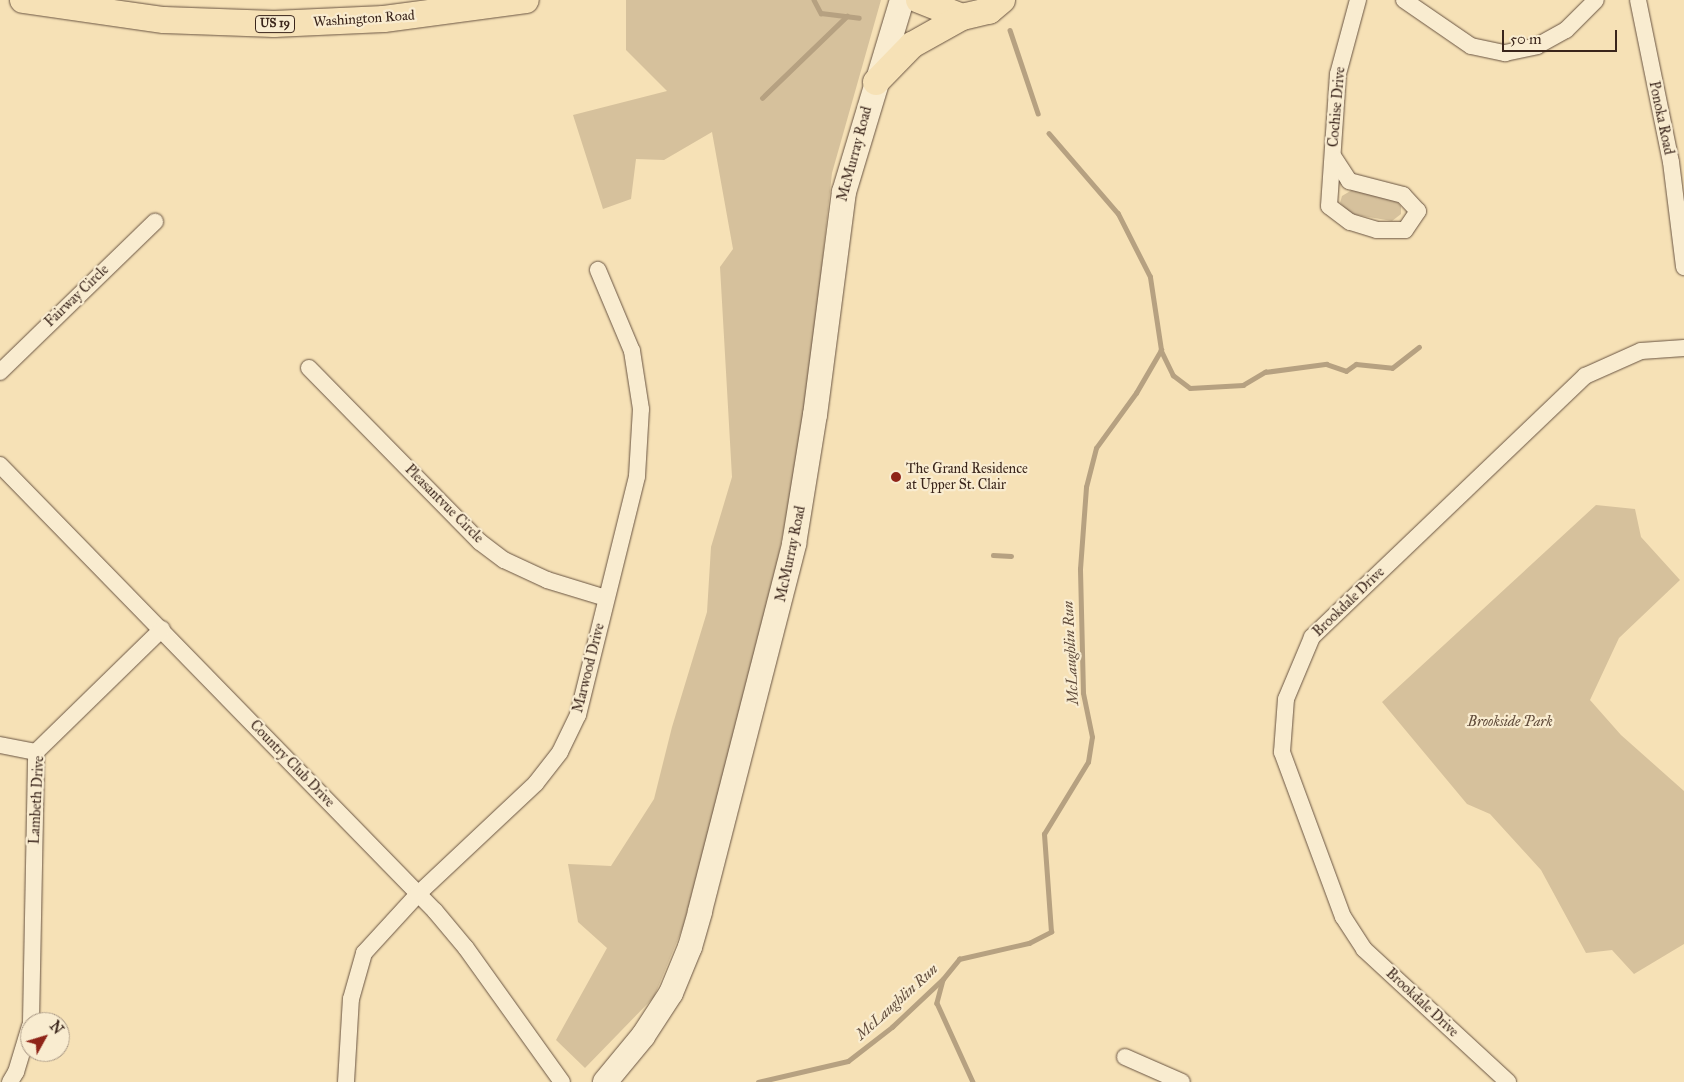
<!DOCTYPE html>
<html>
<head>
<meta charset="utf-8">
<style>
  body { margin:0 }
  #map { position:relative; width:1684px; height:1082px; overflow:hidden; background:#f6e1b6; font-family:"IM FELL Great Primer",serif }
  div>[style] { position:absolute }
  .green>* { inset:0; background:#d6c19c }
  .stream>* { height:4.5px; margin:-2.25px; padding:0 2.25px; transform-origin:2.25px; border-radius:2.25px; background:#b6a181 }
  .roads { filter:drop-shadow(0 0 1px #695442) drop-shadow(0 0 1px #695442) }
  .minor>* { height:16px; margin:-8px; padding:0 8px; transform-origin:8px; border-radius:8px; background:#f9ecd0 }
  .secondary>* { height:24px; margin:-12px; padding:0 12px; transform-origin:12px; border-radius:12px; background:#f9ecd0 }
  .primary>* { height:26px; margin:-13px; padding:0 13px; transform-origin:13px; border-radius:13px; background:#f6e1b6 }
  .dots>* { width:14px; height:14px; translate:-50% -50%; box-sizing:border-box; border:2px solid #f9ecd0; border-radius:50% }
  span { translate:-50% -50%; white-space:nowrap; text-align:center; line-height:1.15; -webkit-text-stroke:4.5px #f9ecd0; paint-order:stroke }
  .shield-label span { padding:1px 4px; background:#f9ecd0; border:1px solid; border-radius:4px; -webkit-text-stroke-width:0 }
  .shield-label { font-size:12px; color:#3a251b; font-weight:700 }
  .street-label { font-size:14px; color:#3a251b }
  .poi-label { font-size:14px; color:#3a251b }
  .left { translate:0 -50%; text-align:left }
  .park-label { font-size:14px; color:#614c3b; font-style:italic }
  .water-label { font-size:15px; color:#5f4a3a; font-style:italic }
  .north { position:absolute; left:20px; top:1012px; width:50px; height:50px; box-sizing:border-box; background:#f9ecd0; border:1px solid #ad9c88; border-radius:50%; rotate:51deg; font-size:14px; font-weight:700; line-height:20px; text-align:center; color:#3a251b }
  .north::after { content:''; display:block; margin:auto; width:18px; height:22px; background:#8f2418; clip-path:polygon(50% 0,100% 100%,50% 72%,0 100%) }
  .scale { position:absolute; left:1502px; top:30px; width:115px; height:22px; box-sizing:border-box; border:2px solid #3a251b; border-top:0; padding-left:6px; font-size:15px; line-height:18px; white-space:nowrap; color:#3a251b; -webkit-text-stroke:4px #f9ecd0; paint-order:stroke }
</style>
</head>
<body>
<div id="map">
  <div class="green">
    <i style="clip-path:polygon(626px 0,881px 0,832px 173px,805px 420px,768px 610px,683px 927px,654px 997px,585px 1068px,556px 1040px,607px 948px,578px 922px,568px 864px,611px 866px,654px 799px,672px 727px,707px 612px,711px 547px,732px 477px,720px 267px,733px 249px,712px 132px,664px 160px,636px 159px,631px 199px,603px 209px,573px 115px,667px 91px,626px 50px)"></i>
    <i style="clip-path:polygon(1352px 190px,1393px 198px,1401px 206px,1401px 214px,1392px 221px,1351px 214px,1340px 203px,1342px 196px)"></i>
    <i style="clip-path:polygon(1596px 505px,1635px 509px,1641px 537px,1680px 580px,1619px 638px,1590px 700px,1621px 735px,1684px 791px,1684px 944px,1634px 974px,1612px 950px,1586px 953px,1541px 870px,1490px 814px,1467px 804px,1382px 702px)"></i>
  </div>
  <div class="stream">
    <i style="left:814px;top:0;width:15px;rotate:62deg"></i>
    <i style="left:821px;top:13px;width:38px;rotate:7deg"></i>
    <i style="left:1010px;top:30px;width:88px;rotate:71.4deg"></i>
    <i style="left:762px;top:98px;width:118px;rotate:-44deg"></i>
    <i style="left:1161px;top:350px;width:28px;rotate:64deg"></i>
    <i style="left:1173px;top:375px;width:21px;rotate:37deg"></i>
    <i style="left:1190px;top:388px;width:53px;rotate:-3.2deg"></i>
    <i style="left:1243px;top:385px;width:26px;rotate:-31deg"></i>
    <i style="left:1265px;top:372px;width:62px;rotate:-7.5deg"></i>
    <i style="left:1326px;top:364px;width:21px;rotate:19deg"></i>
    <i style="left:1346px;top:371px;width:12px;rotate:-35deg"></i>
    <i style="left:1356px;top:364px;width:36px;rotate:6deg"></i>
    <i style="left:1392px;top:368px;width:34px;rotate:-38deg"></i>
    <i style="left:993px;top:555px;width:18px;rotate:3deg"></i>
    <i style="left:943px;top:980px;width:24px;rotate:105deg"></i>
    <i style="left:937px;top:1003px;width:87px;rotate:65.5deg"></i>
    <i style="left:758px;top:1082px;width:92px;rotate:-13.1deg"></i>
    <i style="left:848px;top:1061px;width:56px;rotate:-37.7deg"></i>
    <i style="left:892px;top:1027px;width:70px;rotate:-43.3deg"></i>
    <i style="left:943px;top:979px;width:26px;rotate:-51deg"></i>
    <i style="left:959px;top:959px;width:72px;rotate:-12.9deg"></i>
    <i style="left:1029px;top:943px;width:25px;rotate:-27deg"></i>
    <i style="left:1051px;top:932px;width:98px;rotate:-94.1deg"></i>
    <i style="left:1044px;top:834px;width:84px;rotate:-58.6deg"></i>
    <i style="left:1088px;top:762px;width:25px;rotate:-81deg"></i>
    <i style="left:1092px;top:737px;width:45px;rotate:-101.6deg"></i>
    <i style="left:1083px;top:693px;width:124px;rotate:-91.4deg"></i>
    <i style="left:1080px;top:569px;width:82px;rotate:-85.8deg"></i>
    <i style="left:1086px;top:487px;width:40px;rotate:-75.6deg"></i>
    <i style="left:1096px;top:448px;width:68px;rotate:-54deg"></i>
    <i style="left:1136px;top:393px;width:50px;rotate:-59.8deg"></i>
    <i style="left:1161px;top:350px;width:74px;rotate:-98.6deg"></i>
    <i style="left:1150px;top:277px;width:71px;rotate:-116.9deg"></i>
    <i style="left:1118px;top:214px;width:106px;rotate:-130.8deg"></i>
  </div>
  <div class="roads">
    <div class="minor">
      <i style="left:1404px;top:0;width:81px;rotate:34.5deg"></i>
      <i style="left:1471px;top:46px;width:35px;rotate:12deg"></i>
      <i style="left:1505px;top:53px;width:33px;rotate:-12deg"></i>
      <i style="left:1537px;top:46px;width:33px;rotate:-29deg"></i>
      <i style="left:1566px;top:30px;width:42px;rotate:-45deg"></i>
      <i style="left:1638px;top:0;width:165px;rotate:78.5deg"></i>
      <i style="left:1671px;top:162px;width:106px;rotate:82.9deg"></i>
      <i style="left:1333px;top:156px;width:30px;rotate:57deg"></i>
      <i style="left:1349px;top:181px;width:56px;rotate:14.5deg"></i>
      <i style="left:1403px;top:195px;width:22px;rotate:47deg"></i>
      <i style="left:1418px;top:211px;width:23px;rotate:124deg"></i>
      <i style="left:1405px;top:230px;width:28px;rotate:180deg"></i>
      <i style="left:1377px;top:230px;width:28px;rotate:-163deg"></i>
      <i style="left:1350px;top:222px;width:26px;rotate:-143deg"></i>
      <i style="left:1329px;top:206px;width:132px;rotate:-86.1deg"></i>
      <i style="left:1338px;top:74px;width:77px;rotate:-74.9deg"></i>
      <i style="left:309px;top:368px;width:244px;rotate:45.5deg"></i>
      <i style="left:480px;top:542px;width:30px;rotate:37deg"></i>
      <i style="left:504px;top:560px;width:47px;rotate:24.9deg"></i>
      <i style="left:547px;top:580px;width:62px;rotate:17deg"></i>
      <i style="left:0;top:372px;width:216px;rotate:-44.1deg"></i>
      <i style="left:0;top:465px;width:623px;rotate:45.72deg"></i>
      <i style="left:435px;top:911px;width:48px;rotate:50deg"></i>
      <i style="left:466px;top:948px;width:165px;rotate:54.4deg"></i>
      <i style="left:0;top:745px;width:37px;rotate:11deg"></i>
      <i style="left:31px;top:1022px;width:270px;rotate:-88.9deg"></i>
      <i style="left:36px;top:752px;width:176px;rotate:-44.3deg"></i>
      <i style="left:1125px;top:1057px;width:62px;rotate:23.7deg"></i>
      <i style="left:10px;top:1082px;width:12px;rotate:-59deg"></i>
      <i style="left:16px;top:1072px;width:48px;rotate:-73.1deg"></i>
      <i style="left:346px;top:1082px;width:83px;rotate:-86.6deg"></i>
      <i style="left:351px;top:999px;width:48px;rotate:-74.2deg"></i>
      <i style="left:364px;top:953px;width:80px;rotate:-47.5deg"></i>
      <i style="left:418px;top:894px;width:162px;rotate:-43.2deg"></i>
      <i style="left:536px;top:783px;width:39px;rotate:-52deg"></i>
      <i style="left:560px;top:752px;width:41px;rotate:-64.1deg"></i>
      <i style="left:578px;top:715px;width:246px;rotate:-76.1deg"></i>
      <i style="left:637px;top:476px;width:67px;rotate:-86.6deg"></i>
      <i style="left:641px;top:409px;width:59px;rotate:-98.8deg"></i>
      <i style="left:632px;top:351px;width:88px;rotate:-112.8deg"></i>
      <i style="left:1508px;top:1082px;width:196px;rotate:-137.3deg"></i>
      <i style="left:1364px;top:949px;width:38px;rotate:-123deg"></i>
      <i style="left:1343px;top:917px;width:176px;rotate:-110.3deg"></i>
      <i style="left:1282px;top:752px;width:53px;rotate:-85.7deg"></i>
      <i style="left:1286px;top:699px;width:67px;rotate:-67.2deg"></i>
      <i style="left:1312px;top:637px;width:378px;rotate:-43.7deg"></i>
      <i style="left:1585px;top:376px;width:61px;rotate:-24.1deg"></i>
      <i style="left:1641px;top:351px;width:43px;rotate:-4deg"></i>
    </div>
    <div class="secondary">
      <i style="left:605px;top:1082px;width:60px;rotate:-50.4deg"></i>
      <i style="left:643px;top:1036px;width:51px;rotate:-56.9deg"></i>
      <i style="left:671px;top:993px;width:50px;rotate:-67.6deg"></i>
      <i style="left:690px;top:947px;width:37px;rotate:-74deg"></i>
      <i style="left:700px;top:911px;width:379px;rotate:-75.6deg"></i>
      <i style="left:794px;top:544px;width:131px;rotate:-80.8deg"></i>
      <i style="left:815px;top:415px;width:225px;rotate:-82.6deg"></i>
      <i style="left:844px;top:192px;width:201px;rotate:-73.2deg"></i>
    </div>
    <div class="primary">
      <i style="left:23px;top:0;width:142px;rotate:8.1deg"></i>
      <i style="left:164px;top:20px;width:110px;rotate:2.1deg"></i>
      <i style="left:274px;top:24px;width:110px;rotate:-2.6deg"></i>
      <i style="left:384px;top:19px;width:143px;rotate:-7.6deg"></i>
      <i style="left:919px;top:0;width:46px;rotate:21.6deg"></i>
      <i style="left:962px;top:17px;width:28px;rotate:-13deg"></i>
      <i style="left:989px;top:11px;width:17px;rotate:-40deg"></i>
      <i style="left:876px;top:82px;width:52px;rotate:-45.8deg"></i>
      <i style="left:912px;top:45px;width:57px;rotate:-29.2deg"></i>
    </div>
  </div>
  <div class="dots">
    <i style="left:896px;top:477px;background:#8f2418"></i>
  </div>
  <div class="shield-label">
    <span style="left:275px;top:24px">US 19</span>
  </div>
  <div class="street-label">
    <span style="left:364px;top:19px;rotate:-4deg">Washington Road</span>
    <span style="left:1337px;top:107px;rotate:-85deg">Cochise Drive</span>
    <span style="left:1661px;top:118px;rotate:78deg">Ponoka Road</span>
    <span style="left:855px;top:154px;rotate:-75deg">McMurray Road</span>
    <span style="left:77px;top:296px;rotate:-44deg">Fairway Circle</span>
    <span style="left:444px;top:504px;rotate:45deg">Pleasantvue Circle</span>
    <span style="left:791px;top:554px;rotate:-78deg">McMurray Road</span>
    <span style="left:1349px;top:602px;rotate:-44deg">Brookdale Drive</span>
    <span style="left:589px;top:668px;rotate:-76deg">Marwood Drive</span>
    <span style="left:292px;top:764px;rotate:46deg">Country Club Drive</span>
    <span style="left:37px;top:800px;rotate:-87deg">Lambeth Drive</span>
    <span style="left:1422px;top:1003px;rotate:43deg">Brookdale Drive</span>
  </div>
  <div class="poi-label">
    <span class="left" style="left:906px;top:477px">The Grand Residence<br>at Upper St. Clair</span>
  </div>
  <div class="park-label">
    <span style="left:1510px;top:722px">Brookside Park</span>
  </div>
  <div class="water-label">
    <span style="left:1071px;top:653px;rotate:-93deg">McLaughlin Run</span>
    <span style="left:897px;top:1002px;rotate:-42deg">McLaughlin Run</span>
  </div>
  <div class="north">N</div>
  <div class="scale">50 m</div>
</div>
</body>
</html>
